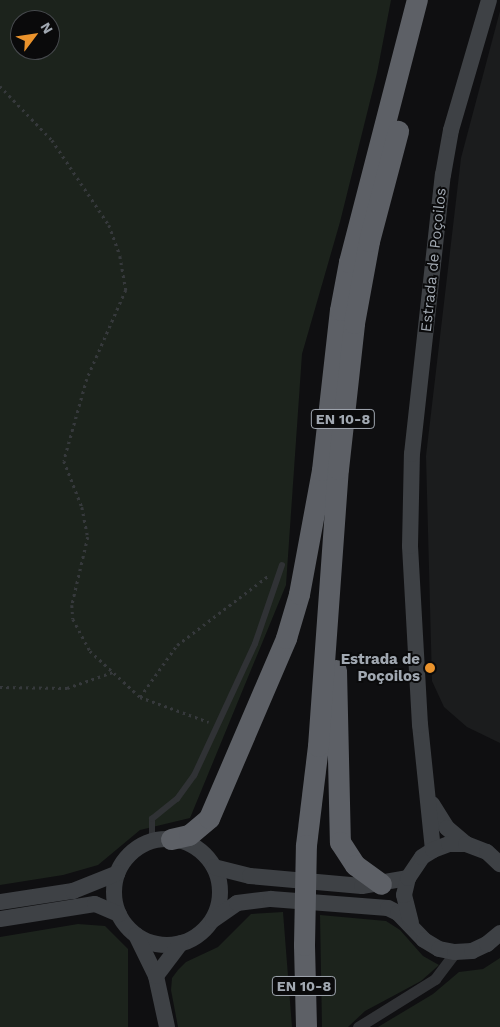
<!DOCTYPE html>
<html>
<head>
<meta charset="utf-8">
<style>
  body { margin:0 }
  #map { position:relative; width:500px; height:1027px; overflow:hidden; background:#0f0f11; font-family:"Work Sans",sans-serif }
  div>[style] { position:absolute }
  .built>* { inset:0; background:#1b1c1d }
  .green>* { inset:0; background:#1c231c }
  .path>* { height:2.5px; margin-top:-1.25px; transform-origin:0; background:repeating-linear-gradient(90deg,#36393c 0 2.5px,transparent 0 6.5px) }
  .lane>* { height:5.5px; margin:-2.75px; padding:0 2.75px; transform-origin:2.75px; border-radius:2.75px; background:#303235 }
  .street>* { height:11px; margin:-5.5px; padding:0 5.5px; transform-origin:5.5px; border-radius:5.5px; background:#303235 }
  .secondary>* { height:16px; margin:-8px; padding:0 8px; transform-origin:8px; border-radius:8px; background:#3e4145 }
  .secondary>.ring { margin:-8px; padding:0; box-sizing:content-box; background:none; border:16px solid #3e4145; border-radius:50% }
  .highway>* { height:21px; margin:-10.5px; padding:0 10.5px; transform-origin:10.5px; border-radius:10.5px; background:#5d6066 }
  .highway-bridge>* { height:21px; margin:-10.5px; padding:0 10.5px; transform-origin:10.5px; border-radius:10.5px; background:#5d6066 }
  .dots>* { width:14px; height:14px; translate:-50% -50%; box-sizing:border-box; border:2px solid #0a0a0b; border-radius:50% }
  span { translate:-50% -50%; white-space:nowrap; text-align:center; line-height:1.15; -webkit-text-stroke:4px #0a0a0b; paint-order:stroke }
  .shield-label span { padding:1px 4px; background:#0a0a0b; border:1px solid; border-radius:4px; -webkit-text-stroke-width:0 }
  .shield-label { font-size:14px; color:#a1a8b1; font-weight:700 }
  .street-label { font-size:15px; color:#a1a8b1 }
  .poi-label { font-size:15px; color:#a1a8b1; font-weight:700 }
  .right { translate:-100% -50%; text-align:right }
  .north { position:absolute; left:10px; top:10px; width:50px; height:50px; box-sizing:border-box; background:#0a0a0b; border:1px solid #46494d; border-radius:50%; rotate:59deg; font-size:14px; font-weight:700; line-height:20px; text-align:center; color:#a1a8b1 }
  .north::after { content:''; display:block; margin:auto; width:18px; height:22px; background:#eb932c; clip-path:polygon(50% 0,100% 100%,50% 72%,0 100%) }
</style>
</head>
<body>
<div id="map">
  <div class="built">
    <i style="clip-path:polygon(500px 11px,500px 743px,467px 727px,444px 707px,432px 681px,426px 456px,461px 158px)"></i>
  </div>
  <div class="green">
    <i style="clip-path:polygon(evenodd,0 0,391px 0,377px 73px,340px 222px,302px 354px,286px 585px,190px 818px,140px 830px,98px 865px,63px 875px,0 885px,0 0,20px 20px,50px 20px,50px 50px,20px 50px,20px 20px)"></i>
    <i style="clip-path:polygon(283px 912px,292px 1027px,178px 1027px,171px 990px,172px 978px,178px 970px,186px 962px,218px 947px,251px 914px)"></i>
    <i style="clip-path:polygon(320px 915px,386px 921px,400px 930px,423px 956px,439px 965px,421px 981px,365px 1011px,348px 1027px,322px 1027px)"></i>
    <i style="clip-path:polygon(78px 924px,105px 926px,128px 949px,128px 1027px,0 1027px,0 937px)"></i>
    <i style="clip-path:polygon(500px 958px,500px 1027px,378px 1027px,433px 994px,459px 972px,483px 969px)"></i>
  </div>
  <div class="path">
    <i style="left:0;top:86px;width:75px;rotate:46.1deg"></i>
    <i style="left:52px;top:140px;width:102px;rotate:56.2deg"></i>
    <i style="left:109px;top:225px;width:33px;rotate:70deg"></i>
    <i style="left:120px;top:256px;width:35px;rotate:80deg"></i>
    <i style="left:126px;top:290px;width:97px;rotate:113.7deg"></i>
    <i style="left:87px;top:379px;width:85px;rotate:105.7deg"></i>
    <i style="left:64px;top:461px;width:49px;rotate:68.6deg"></i>
    <i style="left:82px;top:507px;width:31px;rotate:79deg"></i>
    <i style="left:88px;top:537px;width:70px;rotate:103.2deg"></i>
    <i style="left:72px;top:605px;width:14px;rotate:86deg"></i>
    <i style="left:73px;top:619px;width:36px;rotate:62deg"></i>
    <i style="left:90px;top:651px;width:68px;rotate:42.6deg"></i>
    <i style="left:140px;top:697px;width:73px;rotate:19.9deg"></i>
    <i style="left:0;top:687px;width:67px;rotate:0.9deg"></i>
    <i style="left:67px;top:688px;width:49px;rotate:-19.2deg"></i>
    <i style="left:140px;top:697px;width:64px;rotate:-54.6deg"></i>
    <i style="left:177px;top:645px;width:114px;rotate:-37.2deg"></i>
  </div>
  <div class="lane">
    <i style="left:152px;top:841px;width:22px;rotate:-90deg"></i>
    <i style="left:152px;top:819px;width:32px;rotate:-39deg"></i>
    <i style="left:177px;top:799px;width:29px;rotate:-54deg"></i>
    <i style="left:194px;top:776px;width:145px;rotate:-65.2deg"></i>
    <i style="left:255px;top:644px;width:83px;rotate:-71.1deg"></i>
  </div>
  <div class="street">
    <i style="left:358px;top:1027px;width:91px;rotate:-31.9deg"></i>
    <i style="left:435px;top:979px;width:34px;rotate:-53deg"></i>
  </div>
  <div class="secondary">
    <i style="left:432px;top:804px;width:28px;rotate:58deg"></i>
    <i style="left:447px;top:828px;width:25px;rotate:40deg"></i>
    <i class="ring" style="left:114px;top:839px;width:90px;height:90px"></i>
    <i style="left:433px;top:850px;width:126px;rotate:-95.9deg"></i>
    <i style="left:420px;top:725px;width:179px;rotate:-93.2deg"></i>
    <i style="left:410px;top:546px;width:92px;rotate:-88.8deg"></i>
    <i style="left:412px;top:454px;width:281px;rotate:-83.7deg"></i>
    <i style="left:443px;top:175px;width:46px;rotate:-79.9deg"></i>
    <i style="left:451px;top:130px;width:135px;rotate:-73.7deg"></i>
    <i style="left:214px;top:867px;width:37px;rotate:14deg"></i>
    <i style="left:250px;top:876px;width:112px;rotate:5.1deg"></i>
    <i style="left:362px;top:886px;width:47px;rotate:-9.9deg"></i>
    <i style="left:0;top:902px;width:74px;rotate:-8.6deg"></i>
    <i style="left:73px;top:891px;width:48px;rotate:-21.8deg"></i>
    <i style="left:0;top:919px;width:96px;rotate:-9deg"></i>
    <i style="left:95px;top:904px;width:26px;rotate:23deg"></i>
    <i style="left:213px;top:920px;width:29px;rotate:-35deg"></i>
    <i style="left:237px;top:903px;width:34px;rotate:-7deg"></i>
    <i style="left:271px;top:899px;width:117px;rotate:4.4deg"></i>
    <i style="left:388px;top:908px;width:11px;rotate:27deg"></i>
    <i style="left:398px;top:913px;width:37px;rotate:46deg"></i>
    <i style="left:424px;top:940px;width:17px;rotate:31deg"></i>
    <i style="left:439px;top:949px;width:16px;rotate:11deg"></i>
    <i style="left:455px;top:952px;width:17px;rotate:-3deg"></i>
    <i style="left:472px;top:951px;width:17px;rotate:-25deg"></i>
    <i style="left:487px;top:944px;width:17px;rotate:-40deg"></i>
    <i style="left:411px;top:923px;width:29px;rotate:-104deg"></i>
    <i style="left:404px;top:895px;width:17px;rotate:-77deg"></i>
    <i style="left:408px;top:878px;width:25px;rotate:-56deg"></i>
    <i style="left:422px;top:857px;width:13px;rotate:-32deg"></i>
    <i style="left:433px;top:850px;width:17px;rotate:-21deg"></i>
    <i style="left:449px;top:844px;width:17px"></i>
    <i style="left:466px;top:844px;width:22px;rotate:21deg"></i>
    <i style="left:487px;top:852px;width:18px;rotate:43deg"></i>
    <i style="left:136px;top:935px;width:46px;rotate:64deg"></i>
    <i style="left:156px;top:976px;width:52px;rotate:77.8deg"></i>
    <i style="left:156px;top:976px;width:41px;rotate:-52.9deg"></i>
  </div>
  <div class="highway">
    <i style="left:336px;top:670px;width:172px;rotate:88.7deg"></i>
    <i style="left:340px;top:842px;width:27px;rotate:57deg"></i>
    <i style="left:355px;top:865px;width:32px;rotate:36deg"></i>
    <i style="left:171px;top:839px;width:18px;rotate:-13deg"></i>
    <i style="left:189px;top:835px;width:26px;rotate:-40deg"></i>
    <i style="left:209px;top:818px;width:196px;rotate:-66.8deg"></i>
    <i style="left:286px;top:638px;width:46px;rotate:-73.5deg"></i>
    <i style="left:299px;top:594px;width:126px;rotate:-79.5deg"></i>
    <i style="left:322px;top:470px;width:161px;rotate:-83.6deg"></i>
    <i style="left:340px;top:310px;width:49px;rotate:-79.4deg"></i>
    <i style="left:349px;top:262px;width:271px;rotate:-75.5deg"></i>
    <i style="left:306px;top:845px;width:100px;rotate:-83.1deg"></i>
    <i style="left:318px;top:746px;width:278px;rotate:-85.9deg"></i>
    <i style="left:338px;top:469px;width:147px;rotate:-83.7deg"></i>
    <i style="left:354px;top:323px;width:83px;rotate:-79.6deg"></i>
    <i style="left:369px;top:241px;width:114px;rotate:-75.2deg"></i>
    <i style="left:304px;top:945px;width:82px;rotate:88.6deg"></i>
  </div>
  <div class="highway-bridge">
    <i style="left:304px;top:945px;width:100px;rotate:-88.9deg"></i>
  </div>
  <div class="dots">
    <i style="left:430px;top:668px;background:#eb932c"></i>
  </div>
  <div class="shield-label">
    <span style="left:343px;top:419px">EN 10-8</span>
    <span style="left:304px;top:986px">EN 10-8</span>
  </div>
  <div class="street-label">
    <span style="left:434px;top:260px;rotate:-84deg">Estrada de Poçoilos</span>
  </div>
  <div class="poi-label">
    <span class="right" style="left:420px;top:668px">Estrada de<br>Poçoilos</span>
  </div>
  <div class="north">N</div>
</div>
</body>
</html>
